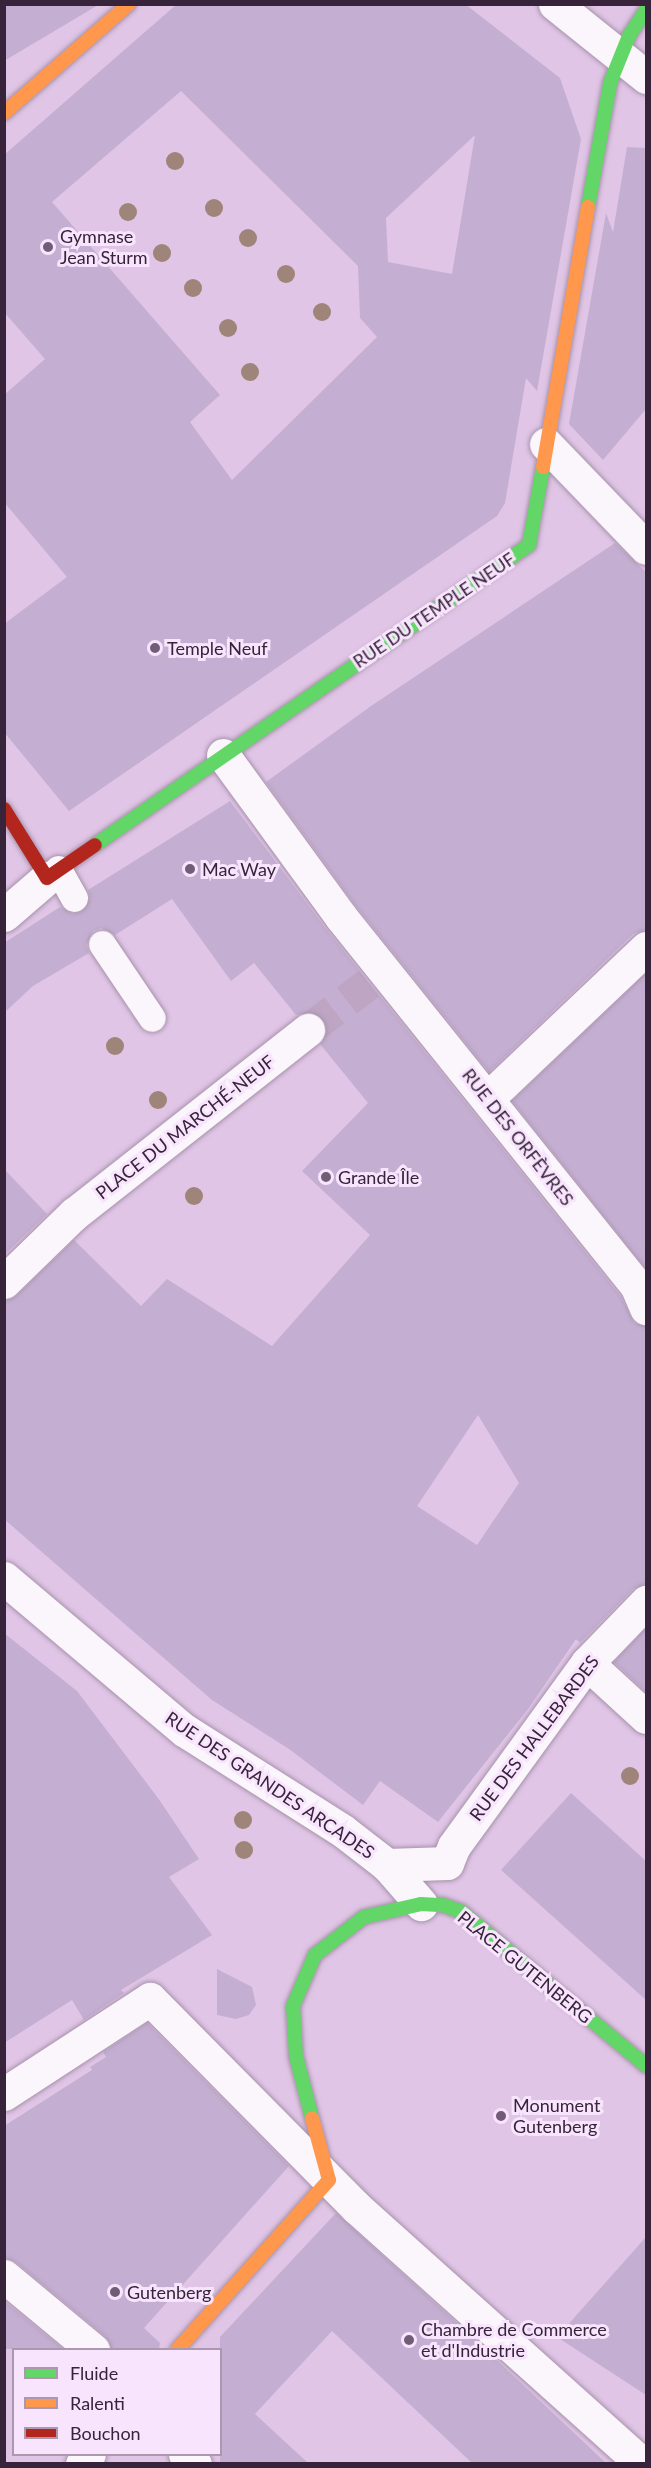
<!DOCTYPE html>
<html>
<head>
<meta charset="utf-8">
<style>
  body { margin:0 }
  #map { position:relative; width:651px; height:2468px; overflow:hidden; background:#e0c5e6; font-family:Lato,sans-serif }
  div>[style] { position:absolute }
  .building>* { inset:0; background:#c4afd2 }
  .street-tunnel>* { height:33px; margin-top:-16.5px; transform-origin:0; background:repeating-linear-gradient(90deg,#bea5c4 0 33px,transparent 0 49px) }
  .roads { filter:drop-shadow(0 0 2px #a792ab) drop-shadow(0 0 2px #a792ab) }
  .lane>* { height:27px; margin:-13.5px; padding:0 13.5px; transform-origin:13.5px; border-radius:13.5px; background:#faf6fb }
  .street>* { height:33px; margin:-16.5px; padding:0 16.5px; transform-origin:16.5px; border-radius:16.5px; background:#faf6fb }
  .fast>* { height:14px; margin:-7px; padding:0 7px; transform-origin:7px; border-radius:7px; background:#63d668 }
  .slow>* { height:14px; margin:-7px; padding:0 7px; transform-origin:7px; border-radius:7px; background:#ff974d }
  .jam>* { height:14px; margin:-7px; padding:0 7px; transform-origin:7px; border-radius:7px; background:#b3261e }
  .trees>* { width:18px; height:18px; margin:-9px; border-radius:50%; background:#9f8479 }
  .dots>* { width:16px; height:16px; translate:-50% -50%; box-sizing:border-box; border:3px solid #f8e5fd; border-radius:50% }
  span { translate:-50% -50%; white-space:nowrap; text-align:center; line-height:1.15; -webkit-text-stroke:6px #f8e5fd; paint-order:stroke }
  .poi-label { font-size:18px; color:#37243b }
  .left { translate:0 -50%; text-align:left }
  .street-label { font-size:18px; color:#37243b }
  .frame { position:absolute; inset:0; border:6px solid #37243b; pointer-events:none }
  .legend { position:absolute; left:12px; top:2348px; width:210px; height:108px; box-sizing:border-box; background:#f8e5fd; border:2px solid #ab98af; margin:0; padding:8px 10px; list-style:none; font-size:18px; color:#37243b }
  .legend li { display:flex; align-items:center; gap:12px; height:30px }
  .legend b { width:30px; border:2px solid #ab98af }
</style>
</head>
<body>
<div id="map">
  <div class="building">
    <i style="clip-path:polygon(4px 4px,100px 4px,4px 61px)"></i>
    <i style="clip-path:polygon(evenodd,177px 4px,465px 4px,560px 78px,581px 139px,537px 391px,526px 378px,505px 503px,497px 516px,69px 811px,4px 732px,4px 624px,67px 577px,4px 502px,4px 395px,45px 359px,4px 312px,4px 155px,177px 4px,181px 91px,358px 266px,360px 318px,377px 337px,232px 480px,190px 422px,220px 395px,52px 202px,181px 91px,177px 4px,475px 135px,452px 274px,388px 262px,386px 218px,475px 135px)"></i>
    <i style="clip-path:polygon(627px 147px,646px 148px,646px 409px,603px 460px,569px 424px,606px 213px,613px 232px)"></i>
    <i style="clip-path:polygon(615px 543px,646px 572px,646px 930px,633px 934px,489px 1072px,356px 906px,266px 782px,371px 706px)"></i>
    <i style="clip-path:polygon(evenodd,230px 801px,326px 929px,621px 1297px,634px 1323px,646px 1326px,646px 1584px,633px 1589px,580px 1643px,576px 1639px,528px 1709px,438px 1822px,380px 1781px,363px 1805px,289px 1749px,212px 1700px,4px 1519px,4px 1300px,17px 1295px,74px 1240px,141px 1306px,167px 1279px,272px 1346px,370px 1235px,302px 1171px,368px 1103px,320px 1044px,326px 1036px,323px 1019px,314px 1012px,296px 1015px,254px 963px,231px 981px,172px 899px,115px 935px,101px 928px,93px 931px,86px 945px,89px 953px,33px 986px,4px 1013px,4px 943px,60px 907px,73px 914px,82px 911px,90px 899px,88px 890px,230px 801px,478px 1415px,519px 1483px,477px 1545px,417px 1506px,478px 1415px)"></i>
    <i style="clip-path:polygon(646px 973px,646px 1269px,512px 1101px)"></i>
    <i style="clip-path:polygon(4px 1169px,47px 1214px,4px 1255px)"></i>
    <i style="clip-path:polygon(646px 1628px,646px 1692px,614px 1662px)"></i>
    <i style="clip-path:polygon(4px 1633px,77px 1691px,158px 1798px,199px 1859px,169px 1877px,212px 1935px,121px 1990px,124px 1993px,84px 2020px,72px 2000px,4px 2043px)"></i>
    <i style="clip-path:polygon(571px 1793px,646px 1861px,646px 2000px,501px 1870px)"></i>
    <i style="clip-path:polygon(217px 1969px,252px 1987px,256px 2005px,249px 2015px,236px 2019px,217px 2015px)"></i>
    <i style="clip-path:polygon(147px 2023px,289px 2166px,144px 2328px,160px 2343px,159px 2349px,111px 2349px,105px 2336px,16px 2262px,4px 2258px,4px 2126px,92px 2070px,90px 2067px,106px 2057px,103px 2052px)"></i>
    <i style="clip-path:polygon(336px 2213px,472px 2337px,606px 2463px,472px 2463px,332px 2331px,255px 2414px,308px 2463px,220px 2463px,220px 2337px)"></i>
    <i style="clip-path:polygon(646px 2237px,646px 2395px,557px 2337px)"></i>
    <i style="clip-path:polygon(4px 2301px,63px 2349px,4px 2349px)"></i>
  </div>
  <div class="street-tunnel">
    <i style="left:308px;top:1030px;width:77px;rotate:-37.6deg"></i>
  </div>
  <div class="roads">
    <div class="lane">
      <i style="left:58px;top:869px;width:33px;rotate:61deg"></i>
      <i style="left:102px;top:944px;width:89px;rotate:56deg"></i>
    </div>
    <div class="street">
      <i style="left:555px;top:4px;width:117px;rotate:38.7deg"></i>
      <i style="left:546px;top:444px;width:144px;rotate:46.1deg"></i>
      <i style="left:223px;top:755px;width:200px;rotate:53.9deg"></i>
      <i style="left:341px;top:917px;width:474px;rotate:51.3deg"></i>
      <i style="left:637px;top:1287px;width:23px;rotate:67deg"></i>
      <i style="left:4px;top:915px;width:57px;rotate:-40.7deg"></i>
      <i style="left:488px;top:1098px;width:218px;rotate:-43.5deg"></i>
      <i style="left:4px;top:1282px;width:98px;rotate:-44.2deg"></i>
      <i style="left:74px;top:1214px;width:298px;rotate:-38.2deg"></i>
      <i style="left:4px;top:1578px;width:236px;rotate:40.2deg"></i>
      <i style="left:184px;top:1730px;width:188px;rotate:32.4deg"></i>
      <i style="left:343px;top:1831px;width:56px;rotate:37.7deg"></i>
      <i style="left:387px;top:1865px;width:52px;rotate:48.9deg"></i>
      <i style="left:587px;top:1663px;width:80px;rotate:42.5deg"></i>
      <i style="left:447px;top:1863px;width:18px;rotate:-68deg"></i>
      <i style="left:454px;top:1846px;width:226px;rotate:-54deg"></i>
      <i style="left:587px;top:1663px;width:85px;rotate:-46deg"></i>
      <i style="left:387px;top:1865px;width:60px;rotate:-1.9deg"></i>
      <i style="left:4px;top:2094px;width:174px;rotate:-33.1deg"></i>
      <i style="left:150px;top:1999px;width:294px;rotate:45.3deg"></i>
      <i style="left:357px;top:2208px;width:383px;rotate:41.9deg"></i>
      <i style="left:4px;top:2276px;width:116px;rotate:39.7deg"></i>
      <i style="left:185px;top:2454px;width:14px;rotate:45deg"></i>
      <i style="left:82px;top:2464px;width:12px;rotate:-55deg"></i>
    </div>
    <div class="fast">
      <i style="left:588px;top:207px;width:126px;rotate:-79.9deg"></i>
      <i style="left:610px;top:83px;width:51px;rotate:-68deg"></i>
      <i style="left:629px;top:36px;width:31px;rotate:-57deg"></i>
      <i style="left:95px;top:845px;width:528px;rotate:-34.65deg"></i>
      <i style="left:529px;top:545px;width:79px;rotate:-79.8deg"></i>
      <i style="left:312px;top:2118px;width:64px;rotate:-104.5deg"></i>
      <i style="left:296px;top:2056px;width:50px;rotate:-93.4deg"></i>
      <i style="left:293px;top:2006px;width:56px;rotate:-66.7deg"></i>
      <i style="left:315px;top:1955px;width:62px;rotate:-37.8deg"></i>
      <i style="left:364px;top:1917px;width:58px;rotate:-12.8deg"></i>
      <i style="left:421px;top:1904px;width:22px;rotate:3deg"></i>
      <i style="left:443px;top:1905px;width:20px;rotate:20deg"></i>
      <i style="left:462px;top:1912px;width:240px;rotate:39.9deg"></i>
    </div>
    <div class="slow">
      <i style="left:4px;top:113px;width:166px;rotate:-41.1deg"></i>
      <i style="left:543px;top:467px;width:264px;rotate:-80.2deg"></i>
      <i style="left:177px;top:2350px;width:228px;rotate:-48.2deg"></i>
      <i style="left:329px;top:2180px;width:64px;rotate:-105.3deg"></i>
    </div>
    <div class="jam">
      <i style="left:4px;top:809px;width:81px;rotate:58.1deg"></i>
      <i style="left:47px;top:878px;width:58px;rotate:-34.5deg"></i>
    </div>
  </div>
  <div class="trees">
    <i style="left:175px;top:161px"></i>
    <i style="left:214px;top:208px"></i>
    <i style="left:128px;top:212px"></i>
    <i style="left:248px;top:238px"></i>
    <i style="left:162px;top:253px"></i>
    <i style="left:286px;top:274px"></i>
    <i style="left:193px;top:288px"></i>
    <i style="left:322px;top:312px"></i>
    <i style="left:228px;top:328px"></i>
    <i style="left:250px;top:372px"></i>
    <i style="left:115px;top:1046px"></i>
    <i style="left:158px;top:1100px"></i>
    <i style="left:194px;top:1196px"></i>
    <i style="left:630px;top:1776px"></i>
    <i style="left:243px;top:1820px"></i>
    <i style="left:244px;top:1850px"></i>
  </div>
  <div class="dots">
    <i style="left:48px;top:247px;background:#725c77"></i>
    <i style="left:155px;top:648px;background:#725c77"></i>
    <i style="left:190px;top:869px;background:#725c77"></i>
    <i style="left:326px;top:1177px;background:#725c77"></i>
    <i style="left:501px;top:2116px;background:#725c77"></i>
    <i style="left:115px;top:2292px;background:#725c77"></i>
    <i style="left:409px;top:2340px;background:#725c77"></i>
  </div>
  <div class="poi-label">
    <span class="left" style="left:60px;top:247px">Gymnase<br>Jean Sturm</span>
    <span class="left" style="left:167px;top:648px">Temple Neuf</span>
    <span class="left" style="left:202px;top:869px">Mac Way</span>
    <span class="left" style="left:338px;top:1177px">Grande Île</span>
    <span class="left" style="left:513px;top:2116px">Monument<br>Gutenberg</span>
    <span class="left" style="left:127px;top:2292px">Gutenberg</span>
    <span class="left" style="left:421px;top:2340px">Chambre de Commerce<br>et d'Industrie</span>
  </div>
  <div class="street-label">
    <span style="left:434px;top:610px;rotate:-34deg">RUE DU TEMPLE NEUF</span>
    <span style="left:185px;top:1127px;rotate:-38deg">PLACE DU MARCHÉ-NEUF</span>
    <span style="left:518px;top:1137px;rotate:52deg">RUE DES ORFÈVRES</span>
    <span style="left:534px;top:1738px;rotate:-53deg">RUE DES HALLEBARDES</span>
    <span style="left:270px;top:1785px;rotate:34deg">RUE DES GRANDES ARCADES</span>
    <span style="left:525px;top:1967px;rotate:39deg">PLACE GUTENBERG</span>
  </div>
  <div class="frame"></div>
  <ul class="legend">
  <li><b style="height:8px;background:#63d668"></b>Fluide</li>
  <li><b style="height:8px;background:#ff974d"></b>Ralenti</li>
  <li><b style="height:8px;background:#b3261e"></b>Bouchon</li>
  </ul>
</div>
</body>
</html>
